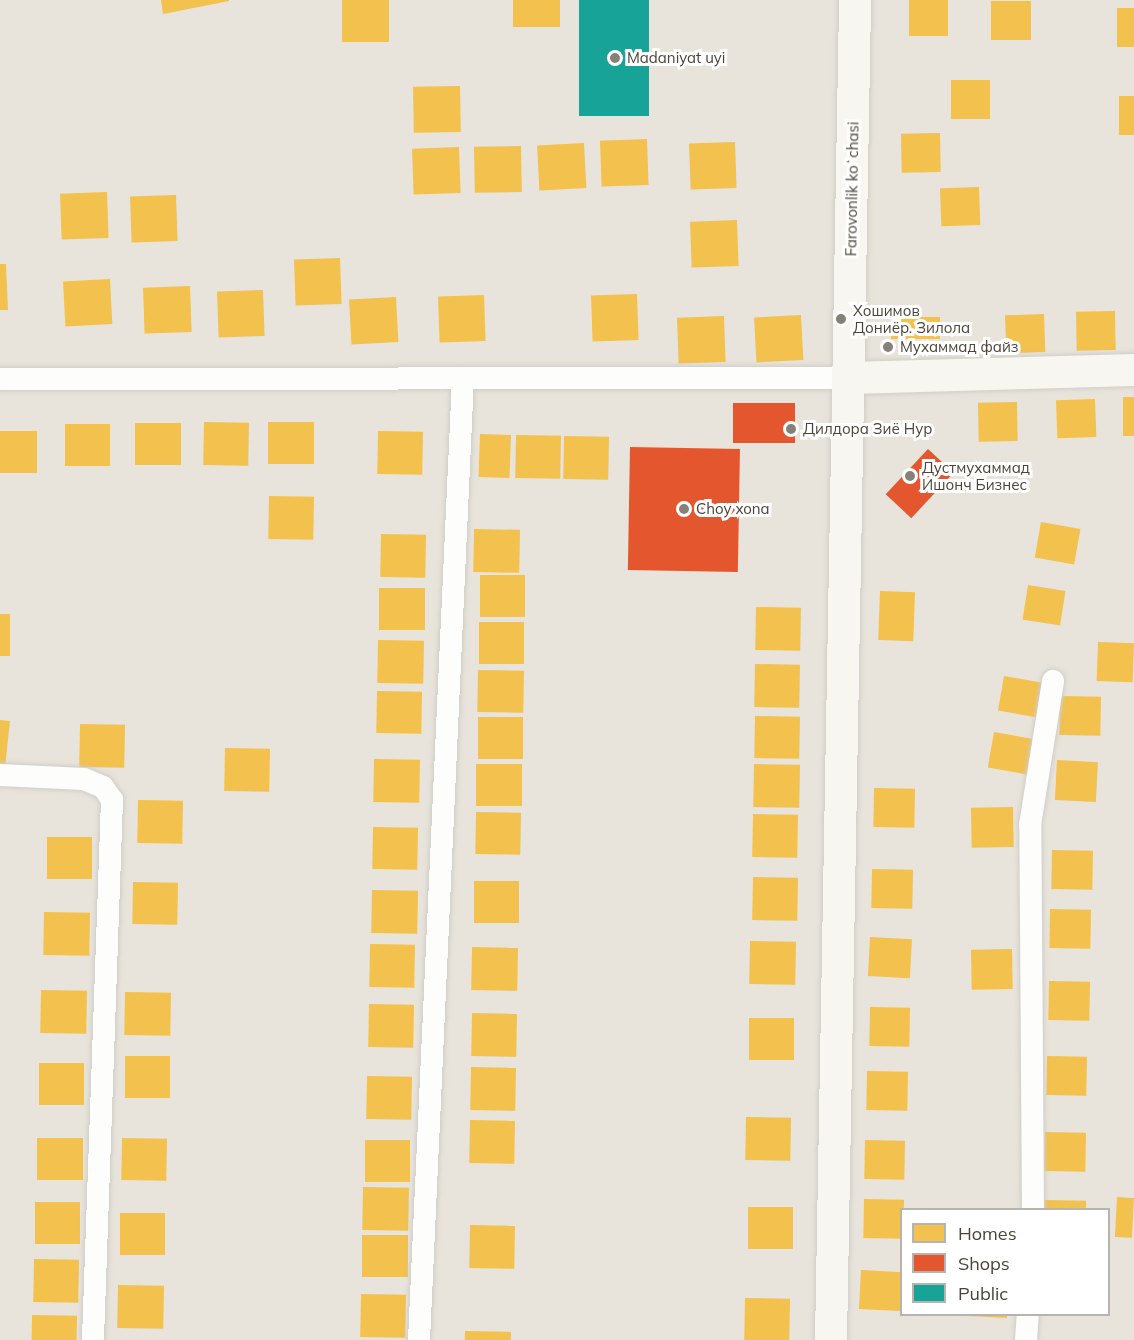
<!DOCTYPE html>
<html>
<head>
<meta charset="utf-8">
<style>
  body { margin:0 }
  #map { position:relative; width:1134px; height:1340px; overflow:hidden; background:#f3f2ee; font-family:Mulish,sans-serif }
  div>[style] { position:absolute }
  .residential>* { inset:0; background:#e8e4db }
  .homes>* { inset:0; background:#f2c14e; transform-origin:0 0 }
  .shops>* { inset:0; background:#e4572e; transform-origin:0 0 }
  .public>* { inset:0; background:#17a398; transform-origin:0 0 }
  .roads { filter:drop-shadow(0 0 2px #d0cdc8) drop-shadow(0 0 2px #d0cdc8) }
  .street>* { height:22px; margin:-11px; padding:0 11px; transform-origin:11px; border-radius:11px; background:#fdfdfc }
  .secondary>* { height:32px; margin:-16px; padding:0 16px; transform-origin:16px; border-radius:16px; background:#f7f6f1 }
  .dots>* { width:16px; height:16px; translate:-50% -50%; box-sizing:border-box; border:3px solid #fff; border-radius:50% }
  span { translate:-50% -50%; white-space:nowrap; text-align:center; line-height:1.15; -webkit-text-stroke:6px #fff; paint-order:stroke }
  .poi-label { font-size:15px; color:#4c4438 }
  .left { translate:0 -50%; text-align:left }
  .street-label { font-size:15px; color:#4c4438 }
  .legend { position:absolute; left:900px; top:1208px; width:210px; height:108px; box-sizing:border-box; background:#fff; border:2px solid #b7b4af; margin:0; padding:8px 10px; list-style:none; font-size:18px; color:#4c4438 }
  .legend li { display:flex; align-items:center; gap:12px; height:30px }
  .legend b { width:30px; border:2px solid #b7b4af }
</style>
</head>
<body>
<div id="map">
  <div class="residential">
    <i style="clip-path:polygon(evenodd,0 0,1134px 0,1134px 1340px,0 1340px,0 0,902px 1210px,1108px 1210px,1108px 1314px,902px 1314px,902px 1210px)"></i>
  </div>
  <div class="homes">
    <i style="clip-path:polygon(161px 0,229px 0,229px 1px,163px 14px)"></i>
    <i style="left:342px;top:0;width:47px;height:42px"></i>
    <i style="left:513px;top:0;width:47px;height:27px"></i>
    <i style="left:909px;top:0;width:39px;height:36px"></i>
    <i style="left:1031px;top:1px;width:39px;height:40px;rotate:90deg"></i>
    <i style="left:1117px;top:8px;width:17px;height:39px"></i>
    <i style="left:990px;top:80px;width:39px;height:39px;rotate:90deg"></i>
    <i style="left:460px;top:86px;width:46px;height:47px;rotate:89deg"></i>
    <i style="left:1119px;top:96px;width:15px;height:39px"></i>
    <i style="left:940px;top:133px;width:39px;height:39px;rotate:89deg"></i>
    <i style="left:647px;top:139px;width:46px;height:47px;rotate:88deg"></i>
    <i style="left:735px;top:142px;width:46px;height:46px;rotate:88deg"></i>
    <i style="left:584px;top:143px;width:45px;height:47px;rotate:87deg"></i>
    <i style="left:521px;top:146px;width:46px;height:47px;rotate:89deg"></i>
    <i style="left:459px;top:147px;width:46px;height:47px;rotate:88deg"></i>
    <i style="left:979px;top:187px;width:38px;height:39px;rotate:88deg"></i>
    <i style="left:107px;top:192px;width:46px;height:47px;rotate:88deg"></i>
    <i style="left:176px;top:195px;width:46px;height:46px;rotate:88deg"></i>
    <i style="left:737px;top:220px;width:46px;height:47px;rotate:88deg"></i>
    <i style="left:340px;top:258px;width:46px;height:46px;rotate:88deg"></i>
    <i style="clip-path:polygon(0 264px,6px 264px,8px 310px,0 310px)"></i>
    <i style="left:110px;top:279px;width:45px;height:47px;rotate:87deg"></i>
    <i style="left:190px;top:286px;width:46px;height:47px;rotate:88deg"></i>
    <i style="left:263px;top:290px;width:46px;height:46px;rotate:88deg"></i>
    <i style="left:637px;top:294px;width:46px;height:46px;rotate:88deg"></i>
    <i style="left:484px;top:295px;width:46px;height:46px;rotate:88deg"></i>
    <i style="left:396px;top:297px;width:45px;height:47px;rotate:87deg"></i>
    <i style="left:1115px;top:311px;width:39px;height:39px;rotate:89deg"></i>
    <i style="left:1044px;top:314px;width:38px;height:39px;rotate:88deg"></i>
    <i style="left:801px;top:315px;width:45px;height:47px;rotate:87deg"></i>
    <i style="left:724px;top:316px;width:46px;height:47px;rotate:88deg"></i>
    <i style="left:940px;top:317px;width:22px;height:49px;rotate:90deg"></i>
    <i style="left:1134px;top:397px;width:39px;height:11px;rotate:90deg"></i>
    <i style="left:1095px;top:399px;width:38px;height:39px;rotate:88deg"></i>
    <i style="left:1017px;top:402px;width:39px;height:39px;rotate:89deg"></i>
    <i style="left:204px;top:422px;width:45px;height:43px;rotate:1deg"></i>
    <i style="left:268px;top:422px;width:46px;height:42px"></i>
    <i style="left:135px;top:423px;width:46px;height:42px"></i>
    <i style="left:65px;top:424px;width:45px;height:42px"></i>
    <i style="left:0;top:431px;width:37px;height:42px"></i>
    <i style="left:378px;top:431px;width:45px;height:43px;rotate:1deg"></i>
    <i style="left:480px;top:434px;width:31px;height:43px;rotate:2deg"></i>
    <i style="left:516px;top:435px;width:45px;height:43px;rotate:1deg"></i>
    <i style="left:564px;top:436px;width:45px;height:43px;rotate:1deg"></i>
    <i style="left:269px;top:496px;width:45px;height:43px;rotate:1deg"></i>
    <i style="left:1041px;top:522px;width:40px;height:36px;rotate:10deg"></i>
    <i style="left:474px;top:529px;width:46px;height:43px;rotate:1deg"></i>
    <i style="left:381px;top:534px;width:45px;height:43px;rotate:1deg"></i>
    <i style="left:480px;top:575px;width:45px;height:42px"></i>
    <i style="left:1028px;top:585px;width:38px;height:35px;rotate:9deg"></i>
    <i style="left:379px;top:588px;width:46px;height:42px"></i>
    <i style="left:880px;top:591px;width:35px;height:49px;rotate:2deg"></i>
    <i style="left:756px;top:607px;width:45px;height:43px;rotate:1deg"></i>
    <i style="left:0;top:614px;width:10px;height:42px"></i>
    <i style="left:479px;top:622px;width:45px;height:42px"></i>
    <i style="left:378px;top:640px;width:46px;height:43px;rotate:1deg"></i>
    <i style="left:1098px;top:642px;width:36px;height:39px;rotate:2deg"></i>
    <i style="left:755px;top:664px;width:45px;height:43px;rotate:1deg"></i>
    <i style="left:478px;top:670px;width:46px;height:42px;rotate:1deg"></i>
    <i style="left:1004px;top:676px;width:40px;height:35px;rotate:10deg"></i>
    <i style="left:377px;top:691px;width:45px;height:42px;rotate:1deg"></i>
    <i style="left:1060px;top:696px;width:41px;height:39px;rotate:1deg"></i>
    <i style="left:755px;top:716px;width:45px;height:42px;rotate:1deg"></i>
    <i style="left:478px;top:717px;width:45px;height:42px"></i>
    <i style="left:0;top:720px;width:10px;height:43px;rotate:6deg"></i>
    <i style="left:80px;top:724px;width:45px;height:43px;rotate:1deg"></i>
    <i style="left:994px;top:732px;width:40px;height:36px;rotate:10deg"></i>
    <i style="left:225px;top:748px;width:45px;height:43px;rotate:1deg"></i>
    <i style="left:374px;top:759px;width:46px;height:43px;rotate:1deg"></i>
    <i style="left:1057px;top:760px;width:41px;height:40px;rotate:3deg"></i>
    <i style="left:476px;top:764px;width:46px;height:42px"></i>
    <i style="left:754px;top:764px;width:46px;height:43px;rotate:1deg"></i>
    <i style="left:874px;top:788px;width:41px;height:39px;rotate:1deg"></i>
    <i style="left:138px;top:800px;width:45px;height:43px;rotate:1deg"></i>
    <i style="left:1013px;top:807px;width:40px;height:42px;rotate:89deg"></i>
    <i style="left:476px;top:812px;width:45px;height:42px;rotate:1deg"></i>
    <i style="left:753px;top:814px;width:45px;height:43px;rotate:1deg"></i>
    <i style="left:373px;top:827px;width:45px;height:42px;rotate:1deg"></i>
    <i style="left:47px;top:837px;width:45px;height:42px"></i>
    <i style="left:1052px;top:850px;width:41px;height:39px;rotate:1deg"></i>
    <i style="left:872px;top:869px;width:41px;height:39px;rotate:1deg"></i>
    <i style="left:753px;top:877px;width:45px;height:43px;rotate:1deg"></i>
    <i style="left:474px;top:881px;width:45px;height:42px"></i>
    <i style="left:133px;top:882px;width:45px;height:42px;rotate:1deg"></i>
    <i style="left:372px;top:890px;width:46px;height:43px;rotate:1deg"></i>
    <i style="left:1050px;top:909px;width:41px;height:39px;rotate:1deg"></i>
    <i style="left:44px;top:912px;width:46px;height:43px;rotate:1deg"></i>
    <i style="left:870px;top:937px;width:42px;height:39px;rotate:3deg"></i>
    <i style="left:750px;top:941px;width:46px;height:43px;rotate:1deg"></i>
    <i style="left:370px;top:944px;width:45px;height:43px;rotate:1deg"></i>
    <i style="left:472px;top:947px;width:46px;height:43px;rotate:1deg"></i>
    <i style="left:1012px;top:949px;width:40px;height:41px;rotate:89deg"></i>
    <i style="left:1049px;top:981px;width:41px;height:39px;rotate:1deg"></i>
    <i style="left:41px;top:990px;width:46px;height:43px;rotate:1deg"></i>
    <i style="left:125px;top:992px;width:46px;height:43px;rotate:1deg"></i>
    <i style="left:369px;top:1004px;width:45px;height:43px;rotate:1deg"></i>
    <i style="left:870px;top:1007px;width:40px;height:39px;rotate:1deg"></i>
    <i style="left:472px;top:1013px;width:45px;height:43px;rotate:1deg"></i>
    <i style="left:749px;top:1018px;width:45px;height:42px"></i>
    <i style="left:125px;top:1056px;width:45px;height:42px"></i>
    <i style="left:1047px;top:1056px;width:40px;height:39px;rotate:1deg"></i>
    <i style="left:39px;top:1063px;width:45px;height:42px"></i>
    <i style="left:471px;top:1067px;width:45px;height:43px;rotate:1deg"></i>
    <i style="left:867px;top:1071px;width:41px;height:39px;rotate:1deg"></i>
    <i style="left:367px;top:1076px;width:45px;height:43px;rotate:1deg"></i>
    <i style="left:746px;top:1117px;width:45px;height:43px;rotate:1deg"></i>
    <i style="left:470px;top:1120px;width:45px;height:43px;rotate:1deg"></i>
    <i style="left:1045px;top:1132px;width:41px;height:39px;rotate:1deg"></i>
    <i style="left:37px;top:1138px;width:46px;height:42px"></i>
    <i style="left:122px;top:1138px;width:45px;height:42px;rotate:1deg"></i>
    <i style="left:365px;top:1140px;width:45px;height:42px"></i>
    <i style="left:865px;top:1140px;width:40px;height:39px;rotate:1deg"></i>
    <i style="left:363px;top:1187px;width:46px;height:43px;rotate:1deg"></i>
    <i style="left:1117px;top:1197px;width:17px;height:40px;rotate:3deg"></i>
    <i style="left:864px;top:1199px;width:40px;height:39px;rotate:1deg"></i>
    <i style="left:1044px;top:1200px;width:42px;height:10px;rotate:1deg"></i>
    <i style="left:35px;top:1202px;width:45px;height:42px"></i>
    <i style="left:748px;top:1207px;width:45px;height:42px"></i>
    <i style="left:120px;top:1213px;width:45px;height:42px"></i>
    <i style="left:470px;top:1225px;width:45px;height:43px;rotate:1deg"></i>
    <i style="left:362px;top:1235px;width:46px;height:42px"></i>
    <i style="left:34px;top:1259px;width:45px;height:43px;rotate:1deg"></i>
    <i style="left:861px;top:1270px;width:41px;height:39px;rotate:3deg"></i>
    <i style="left:118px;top:1285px;width:46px;height:43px;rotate:1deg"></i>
    <i style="left:361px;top:1294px;width:45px;height:43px;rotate:1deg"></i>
    <i style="left:745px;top:1298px;width:45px;height:42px;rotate:1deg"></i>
    <i style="clip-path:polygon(967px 1314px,1007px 1314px,1007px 1318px,967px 1316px)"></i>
    <i style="left:32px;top:1315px;width:45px;height:25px;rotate:1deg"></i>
    <i style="left:465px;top:1331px;width:46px;height:9px;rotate:1deg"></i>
  </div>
  <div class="shops">
    <i style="left:795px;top:403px;width:40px;height:62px;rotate:90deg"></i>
    <i style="left:630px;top:447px;width:110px;height:123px;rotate:1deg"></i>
    <i style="left:928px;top:449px;width:35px;height:62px;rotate:43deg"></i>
  </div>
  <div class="public">
    <i style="left:579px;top:0;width:70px;height:116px"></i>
  </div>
  <div class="roads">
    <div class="street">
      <i style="left:0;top:379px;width:849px;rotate:-0.07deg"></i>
      <i style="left:0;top:775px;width:84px;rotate:2.7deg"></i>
      <i style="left:84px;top:779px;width:21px;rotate:23deg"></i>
      <i style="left:103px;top:787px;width:16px;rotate:55deg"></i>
      <i style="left:112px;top:800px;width:540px;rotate:92.02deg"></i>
      <i style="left:1033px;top:1210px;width:385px;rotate:-90.4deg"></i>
      <i style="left:1030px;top:825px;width:146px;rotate:-80.9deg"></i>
      <i style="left:419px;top:1340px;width:963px;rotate:-87.38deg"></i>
      <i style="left:1026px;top:1340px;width:26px;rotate:-86deg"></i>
    </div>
    <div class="secondary">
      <i style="left:849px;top:378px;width:285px;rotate:-1.6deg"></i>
      <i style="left:831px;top:1340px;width:1340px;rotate:-88.97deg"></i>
    </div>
  </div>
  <div class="dots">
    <i style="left:615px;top:58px;background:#868178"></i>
    <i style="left:841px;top:319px;background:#868178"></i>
    <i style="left:888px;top:347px;background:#868178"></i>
    <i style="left:791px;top:429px;background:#868178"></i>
    <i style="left:910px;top:476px;background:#868178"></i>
    <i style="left:684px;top:509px;background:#868178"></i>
  </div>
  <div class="poi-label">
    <span class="left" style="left:627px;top:58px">Madaniyat uyi</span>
    <span class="left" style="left:853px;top:319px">Хошимов<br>Дониёр. Зилола</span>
    <span class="left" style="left:900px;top:347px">Мухаммад файз</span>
    <span class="left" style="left:803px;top:429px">Дилдора Зиё Нур</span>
    <span class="left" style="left:922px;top:476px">Дустмухаммад<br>Ишонч Бизнес</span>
    <span class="left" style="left:696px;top:509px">Choy xona</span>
  </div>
  <div class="street-label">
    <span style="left:852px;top:189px;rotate:-89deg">Farovonlik koʻchasi</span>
  </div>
  <ul class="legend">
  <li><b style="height:16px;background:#f2c14e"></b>Homes</li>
  <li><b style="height:16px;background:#e4572e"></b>Shops</li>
  <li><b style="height:16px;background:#17a398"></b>Public</li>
  </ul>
</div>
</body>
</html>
